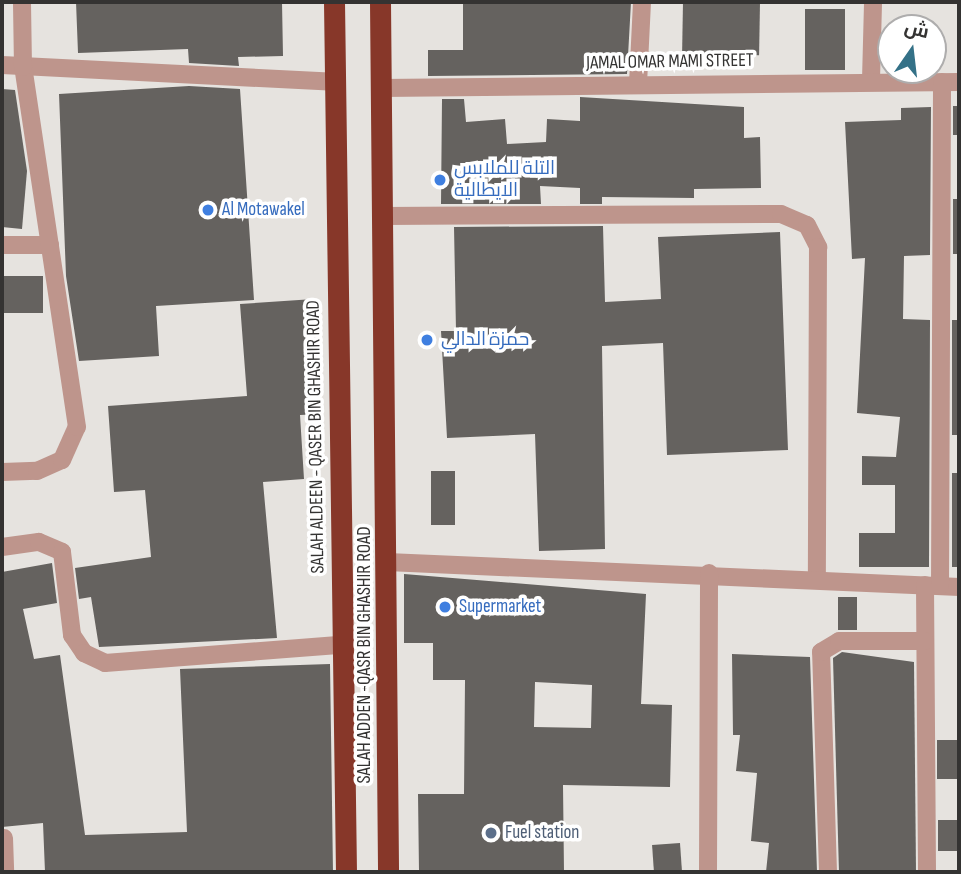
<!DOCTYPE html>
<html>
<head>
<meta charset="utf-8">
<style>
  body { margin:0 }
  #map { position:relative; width:961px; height:874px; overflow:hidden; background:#e6e3df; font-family:"Sofia Sans Condensed",Cairo,sans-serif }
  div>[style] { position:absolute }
  .building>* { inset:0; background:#65625f; transform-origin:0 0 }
  .street>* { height:18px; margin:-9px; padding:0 9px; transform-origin:9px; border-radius:9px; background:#be958c }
  .highway>* { height:21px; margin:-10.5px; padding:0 10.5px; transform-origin:10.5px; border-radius:10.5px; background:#873729 }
  .dots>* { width:19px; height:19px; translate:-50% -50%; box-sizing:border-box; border:4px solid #fff; border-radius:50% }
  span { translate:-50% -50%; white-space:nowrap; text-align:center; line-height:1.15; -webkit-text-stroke:7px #fff; paint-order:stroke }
  .street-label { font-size:19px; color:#343332 }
  .shop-label { font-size:19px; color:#366cbe }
  .left { translate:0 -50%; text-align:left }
  .service-label { font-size:19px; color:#4e5e75 }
  .frame { position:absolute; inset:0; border:4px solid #343332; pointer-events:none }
  .north { position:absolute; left:877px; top:14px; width:70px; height:70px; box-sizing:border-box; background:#fff; border:2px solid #aeadad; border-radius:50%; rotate:14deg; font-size:19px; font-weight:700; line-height:28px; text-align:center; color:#343332 }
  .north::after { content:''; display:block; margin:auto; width:24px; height:32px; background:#347187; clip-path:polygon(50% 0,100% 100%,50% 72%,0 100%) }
</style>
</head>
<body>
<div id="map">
  <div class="building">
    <i style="clip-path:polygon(76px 2px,282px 2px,283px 56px,238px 57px,239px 66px,189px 63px,188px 49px,78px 53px)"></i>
    <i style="clip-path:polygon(463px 2px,631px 2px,627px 74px,428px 76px,428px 50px,463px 50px)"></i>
    <i style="left:683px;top:2px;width:77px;height:52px;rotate:1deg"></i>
    <i style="left:805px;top:9px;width:40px;height:61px"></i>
    <i style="clip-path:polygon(189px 86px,240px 89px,254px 300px,156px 306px,159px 356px,79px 361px,66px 276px,59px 94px)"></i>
    <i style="clip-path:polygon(2px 89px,15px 90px,27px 171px,22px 229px,2px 227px)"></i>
    <i style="clip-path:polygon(580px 97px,744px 107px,744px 138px,760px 137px,761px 188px,694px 189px,694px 198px,602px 197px,602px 204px,580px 204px,580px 188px,540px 186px,541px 204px,441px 204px,442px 99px,464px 99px,466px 122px,505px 119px,507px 144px,546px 142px,547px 119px,580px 121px)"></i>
    <i style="left:953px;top:106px;width:6px;height:29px"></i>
    <i style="clip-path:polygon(931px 107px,930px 255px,904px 256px,903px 319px,930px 320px,929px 567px,859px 567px,859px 533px,895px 533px,895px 485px,862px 485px,862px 456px,896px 457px,900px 417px,857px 413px,865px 258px,852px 259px,845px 122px,901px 120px,901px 108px)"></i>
    <i style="left:953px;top:199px;width:6px;height:55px"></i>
    <i style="clip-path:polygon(603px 226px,605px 302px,661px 299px,658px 237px,780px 232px,788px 450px,667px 455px,663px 343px,602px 346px,605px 549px,539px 551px,535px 434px,447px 438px,441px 331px,456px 331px,454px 227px)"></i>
    <i style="left:2px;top:276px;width:41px;height:37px"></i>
    <i style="clip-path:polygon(314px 299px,322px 414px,300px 415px,304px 479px,263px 482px,277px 638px,99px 647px,91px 597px,79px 599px,75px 568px,151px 557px,145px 490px,114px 492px,108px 406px,247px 396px,240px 304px)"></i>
    <i style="left:952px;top:320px;width:7px;height:115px"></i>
    <i style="left:431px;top:471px;width:24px;height:54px"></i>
    <i style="left:952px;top:473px;width:7px;height:94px"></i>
    <i style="clip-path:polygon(52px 563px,57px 603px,23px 609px,34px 659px,60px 655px,85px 835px,187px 832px,180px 669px,330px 664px,333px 872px,45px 872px,43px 823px,2px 827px,2px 572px)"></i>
    <i style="clip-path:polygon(evenodd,404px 574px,646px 594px,641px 704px,672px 705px,670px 787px,563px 785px,564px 872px,419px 872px,418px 794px,464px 794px,465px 680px,433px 680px,433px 643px,404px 643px,404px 574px,535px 682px,592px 685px,591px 728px,534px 727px,535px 682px)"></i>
    <i style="left:838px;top:597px;width:19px;height:33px"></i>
    <i style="clip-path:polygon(842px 652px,914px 662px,916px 872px,839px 872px,833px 658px)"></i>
    <i style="clip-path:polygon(732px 654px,810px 657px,817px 872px,766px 872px,769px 843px,751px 841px,757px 773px,736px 771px,740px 735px,733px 735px)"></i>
    <i style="left:959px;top:740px;width:39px;height:22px;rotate:90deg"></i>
    <i style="left:959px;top:820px;width:31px;height:21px;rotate:90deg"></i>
    <i style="left:680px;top:843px;width:29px;height:28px;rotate:86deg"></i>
  </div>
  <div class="street">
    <i style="left:2px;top:65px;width:332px;rotate:2.9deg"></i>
    <i style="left:871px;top:80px;width:78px;rotate:-88.5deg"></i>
    <i style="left:638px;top:84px;width:82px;rotate:-87.2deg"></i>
    <i style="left:381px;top:88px;width:578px;rotate:-0.59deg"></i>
    <i style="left:383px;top:216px;width:398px;rotate:-0.3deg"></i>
    <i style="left:781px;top:214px;width:28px;rotate:23deg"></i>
    <i style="left:807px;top:225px;width:25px;rotate:63deg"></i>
    <i style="left:818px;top:247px;width:332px;rotate:90.2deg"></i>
    <i style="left:2px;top:245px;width:48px"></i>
    <i style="left:2px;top:472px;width:35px;rotate:-2deg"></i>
    <i style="left:37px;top:471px;width:27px;rotate:-24deg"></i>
    <i style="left:62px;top:460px;width:36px;rotate:-66deg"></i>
    <i style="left:77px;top:427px;width:364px;rotate:-98.5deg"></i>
    <i style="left:23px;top:67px;width:65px;rotate:-90.9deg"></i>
    <i style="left:2px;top:547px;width:37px;rotate:-8deg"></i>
    <i style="left:39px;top:542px;width:25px;rotate:23deg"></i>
    <i style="left:62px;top:552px;width:84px;rotate:83.1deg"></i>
    <i style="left:72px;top:635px;width:22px;rotate:56deg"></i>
    <i style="left:84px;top:653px;width:23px;rotate:25deg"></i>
    <i style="left:105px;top:663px;width:237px;rotate:-4.4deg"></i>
    <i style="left:387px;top:562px;width:573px;rotate:2.5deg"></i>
    <i style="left:925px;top:585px;width:287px;rotate:89.6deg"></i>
    <i style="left:940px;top:586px;width:504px;rotate:-89.77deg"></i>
    <i style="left:4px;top:838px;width:34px;rotate:88deg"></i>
    <i style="left:708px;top:872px;width:299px;rotate:-89.8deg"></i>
    <i style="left:828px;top:872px;width:220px;rotate:-91.8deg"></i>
    <i style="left:821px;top:652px;width:21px;rotate:-31deg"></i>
    <i style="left:839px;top:641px;width:86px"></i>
  </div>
  <div class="highway">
    <i style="left:334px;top:2px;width:870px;rotate:89.21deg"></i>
    <i style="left:380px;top:2px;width:870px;rotate:89.47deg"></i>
  </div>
  <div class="dots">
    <i style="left:440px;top:180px;background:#3f7fe0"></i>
    <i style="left:208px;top:210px;background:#3f7fe0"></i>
    <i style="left:427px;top:340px;background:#3f7fe0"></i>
    <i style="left:445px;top:607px;background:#3f7fe0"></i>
    <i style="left:491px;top:833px;background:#5c6f8a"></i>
  </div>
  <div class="street-label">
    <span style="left:670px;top:62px;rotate:-1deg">JAMAL OMAR MAMI STREET</span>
    <span style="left:316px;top:437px;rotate:-91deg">SALAH ALDEEN - QASER BIN GHASHIR ROAD</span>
    <span style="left:365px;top:655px;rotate:-90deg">SALAH ADDEN -QASR BIN GHASHIR ROAD</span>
  </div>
  <div class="shop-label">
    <span class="left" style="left:454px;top:180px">التلة للملابس<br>الايطالية</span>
    <span class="left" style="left:222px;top:210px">Al Motawakel</span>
    <span class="left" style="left:441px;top:340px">حمزة الدالي</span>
    <span class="left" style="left:459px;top:607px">Supermarket</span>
  </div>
  <div class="service-label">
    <span class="left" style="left:505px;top:833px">Fuel station</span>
  </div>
  <div class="frame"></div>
  <div class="north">ش</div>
</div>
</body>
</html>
